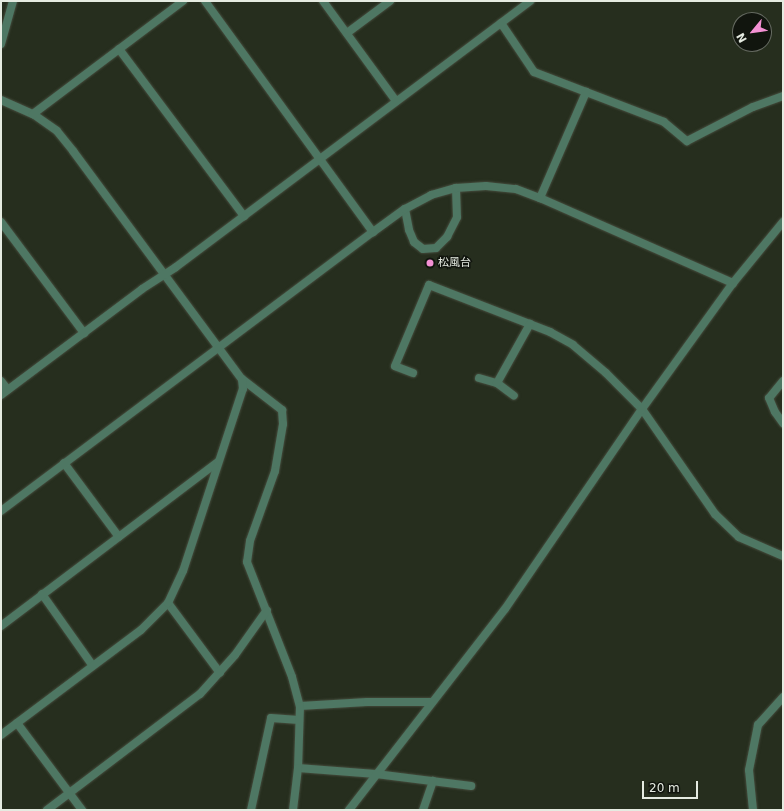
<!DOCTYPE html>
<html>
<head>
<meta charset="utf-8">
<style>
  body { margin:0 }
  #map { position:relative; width:784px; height:811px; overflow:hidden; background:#262e1e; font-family:"DejaVu Sans","Noto Sans JP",sans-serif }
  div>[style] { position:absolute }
  .roads { filter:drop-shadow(0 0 1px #454c3d) drop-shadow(0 0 1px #454c3d) }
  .service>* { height:8px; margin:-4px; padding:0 4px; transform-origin:4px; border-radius:4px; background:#4e7763 }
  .minor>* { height:8px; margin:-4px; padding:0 4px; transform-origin:4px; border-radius:4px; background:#4e7763 }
  .tertiary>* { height:8px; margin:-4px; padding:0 4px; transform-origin:4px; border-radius:4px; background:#4e7763 }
  .dots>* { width:11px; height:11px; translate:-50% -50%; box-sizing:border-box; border:2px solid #11150e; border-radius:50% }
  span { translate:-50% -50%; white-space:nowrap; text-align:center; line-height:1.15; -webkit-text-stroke:3px #11150e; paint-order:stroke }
  .poi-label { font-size:11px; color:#e5ebe1 }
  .left { translate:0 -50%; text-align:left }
  .frame { position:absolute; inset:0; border:2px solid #e5ebe1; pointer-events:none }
  .north { position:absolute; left:732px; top:12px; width:40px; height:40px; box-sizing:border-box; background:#11150e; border:1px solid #666b62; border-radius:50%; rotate:241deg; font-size:11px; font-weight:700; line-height:16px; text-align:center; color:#e5ebe1 }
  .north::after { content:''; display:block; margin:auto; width:14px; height:18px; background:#f491d4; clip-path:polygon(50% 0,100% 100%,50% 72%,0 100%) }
  .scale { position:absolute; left:642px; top:781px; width:56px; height:18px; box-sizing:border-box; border:2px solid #e5ebe1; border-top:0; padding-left:5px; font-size:12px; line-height:14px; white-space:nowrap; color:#e5ebe1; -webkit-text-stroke:3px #11150e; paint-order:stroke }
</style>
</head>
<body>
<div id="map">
  <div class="roads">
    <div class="service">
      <i style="left:405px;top:209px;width:21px;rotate:79deg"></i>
      <i style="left:409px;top:230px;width:13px;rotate:67deg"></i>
      <i style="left:414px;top:242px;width:11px;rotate:38deg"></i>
      <i style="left:423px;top:249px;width:13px;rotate:-4deg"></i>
      <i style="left:436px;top:248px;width:16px;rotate:-45deg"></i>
      <i style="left:447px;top:237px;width:22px;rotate:-63deg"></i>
      <i style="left:457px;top:217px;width:29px;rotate:-92deg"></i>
      <i style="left:300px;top:706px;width:67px;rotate:-3.4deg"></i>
      <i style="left:367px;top:702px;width:65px"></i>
      <i style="left:298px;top:768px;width:78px;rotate:4.4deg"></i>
      <i style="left:376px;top:774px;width:96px;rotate:7.2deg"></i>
      <i style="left:251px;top:810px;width:94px;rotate:-77.7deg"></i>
      <i style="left:271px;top:718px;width:28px;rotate:4deg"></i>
      <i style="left:423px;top:810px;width:31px;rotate:-71deg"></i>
    </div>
    <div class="minor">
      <i style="left:205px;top:1px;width:286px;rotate:54deg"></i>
      <i style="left:323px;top:1px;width:124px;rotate:53.9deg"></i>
      <i style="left:501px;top:23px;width:59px;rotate:56deg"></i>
      <i style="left:534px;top:72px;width:139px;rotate:21deg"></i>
      <i style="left:664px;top:122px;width:30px;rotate:40deg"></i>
      <i style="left:687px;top:141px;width:74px;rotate:-27.3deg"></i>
      <i style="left:753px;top:107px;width:32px;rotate:-20deg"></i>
      <i style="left:347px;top:33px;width:54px;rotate:-36.7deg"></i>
      <i style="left:1px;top:44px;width:45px;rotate:-74.4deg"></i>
      <i style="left:119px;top:49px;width:209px;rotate:53.2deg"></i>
      <i style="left:1px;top:100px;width:35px;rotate:24deg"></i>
      <i style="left:33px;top:114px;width:29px;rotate:35deg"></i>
      <i style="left:57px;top:131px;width:26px;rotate:51deg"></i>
      <i style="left:73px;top:151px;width:284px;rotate:53.5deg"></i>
      <i style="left:242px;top:379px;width:51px;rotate:37.8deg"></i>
      <i style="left:282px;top:410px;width:14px;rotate:86deg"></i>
      <i style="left:283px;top:424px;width:48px;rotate:99.7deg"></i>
      <i style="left:275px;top:471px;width:74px;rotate:109.7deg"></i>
      <i style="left:250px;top:541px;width:21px;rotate:98deg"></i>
      <i style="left:247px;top:562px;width:123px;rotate:68.6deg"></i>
      <i style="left:292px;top:677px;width:30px;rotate:75deg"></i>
      <i style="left:300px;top:706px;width:62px;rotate:91.8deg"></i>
      <i style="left:298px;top:768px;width:42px;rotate:96.8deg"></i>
      <i style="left:33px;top:114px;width:188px;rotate:-37deg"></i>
      <i style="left:540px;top:198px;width:116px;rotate:-66.5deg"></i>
      <i style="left:1px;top:222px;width:139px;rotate:53.2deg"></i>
      <i style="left:413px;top:373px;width:19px;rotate:-159deg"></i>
      <i style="left:395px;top:366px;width:88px;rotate:-67.2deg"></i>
      <i style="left:429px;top:285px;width:130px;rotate:21.2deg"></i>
      <i style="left:550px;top:332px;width:26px;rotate:29deg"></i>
      <i style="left:573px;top:345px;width:43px;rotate:40.3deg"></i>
      <i style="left:606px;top:373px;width:51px;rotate:45deg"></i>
      <i style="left:642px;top:409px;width:128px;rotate:55.2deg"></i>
      <i style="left:715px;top:514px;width:33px;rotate:44deg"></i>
      <i style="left:739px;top:537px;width:48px;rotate:23.4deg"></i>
      <i style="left:479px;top:378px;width:19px;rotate:16deg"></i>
      <i style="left:497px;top:383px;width:21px;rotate:37deg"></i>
      <i style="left:1px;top:381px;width:11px;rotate:52deg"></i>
      <i style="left:783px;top:381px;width:22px;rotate:129deg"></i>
      <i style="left:769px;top:398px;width:15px;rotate:67deg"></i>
      <i style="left:775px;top:412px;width:14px;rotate:54deg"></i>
      <i style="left:497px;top:383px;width:68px;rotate:-60.8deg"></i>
      <i style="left:1px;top:395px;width:176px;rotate:-36.9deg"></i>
      <i style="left:142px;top:289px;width:40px;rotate:-32.9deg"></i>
      <i style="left:176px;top:267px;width:443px;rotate:-36.9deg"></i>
      <i style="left:64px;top:463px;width:92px;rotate:53.4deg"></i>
      <i style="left:42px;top:594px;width:88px;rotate:54.7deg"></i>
      <i style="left:168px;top:603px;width:87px;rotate:53.4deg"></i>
      <i style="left:1px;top:626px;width:272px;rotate:-37.1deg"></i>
      <i style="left:17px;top:723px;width:109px;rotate:53.2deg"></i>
      <i style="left:1px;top:735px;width:175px;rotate:-36.9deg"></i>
      <i style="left:141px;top:630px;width:38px;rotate:-45deg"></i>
      <i style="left:168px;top:603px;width:35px;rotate:-65deg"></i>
      <i style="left:183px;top:571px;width:192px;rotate:-71.8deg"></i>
      <i style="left:243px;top:389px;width:10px;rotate:-96deg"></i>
      <i style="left:47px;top:810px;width:192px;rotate:-37.2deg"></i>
      <i style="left:200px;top:694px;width:52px;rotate:-48.1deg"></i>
      <i style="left:235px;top:655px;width:55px;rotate:-54.6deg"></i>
      <i style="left:753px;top:810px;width:40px;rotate:-95.7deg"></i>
      <i style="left:749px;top:770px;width:46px;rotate:-78.7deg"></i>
      <i style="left:758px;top:725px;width:38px;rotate:-48deg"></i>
    </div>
    <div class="tertiary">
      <i style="left:1px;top:511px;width:465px;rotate:-36.9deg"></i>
      <i style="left:373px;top:232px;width:39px;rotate:-36deg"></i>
      <i style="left:405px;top:209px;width:30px;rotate:-28deg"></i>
      <i style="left:431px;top:195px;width:26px;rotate:-16deg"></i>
      <i style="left:456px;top:188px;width:30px;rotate:-4deg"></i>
      <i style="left:486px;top:186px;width:30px;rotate:6deg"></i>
      <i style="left:516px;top:189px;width:26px;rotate:21deg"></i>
      <i style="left:540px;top:198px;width:211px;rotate:23.8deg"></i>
      <i style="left:349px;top:810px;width:254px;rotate:-52.2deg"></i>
      <i style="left:505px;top:609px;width:242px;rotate:-55.6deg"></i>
      <i style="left:642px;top:409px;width:155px;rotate:-54.2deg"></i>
      <i style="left:733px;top:283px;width:79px;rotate:-50.7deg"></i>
    </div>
  </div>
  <div class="dots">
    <i style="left:430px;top:263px;background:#f491d4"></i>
  </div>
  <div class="poi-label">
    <span class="left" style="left:438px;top:263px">松風台</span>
  </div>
  <div class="frame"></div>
  <div class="north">N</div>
  <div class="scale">20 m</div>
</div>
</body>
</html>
